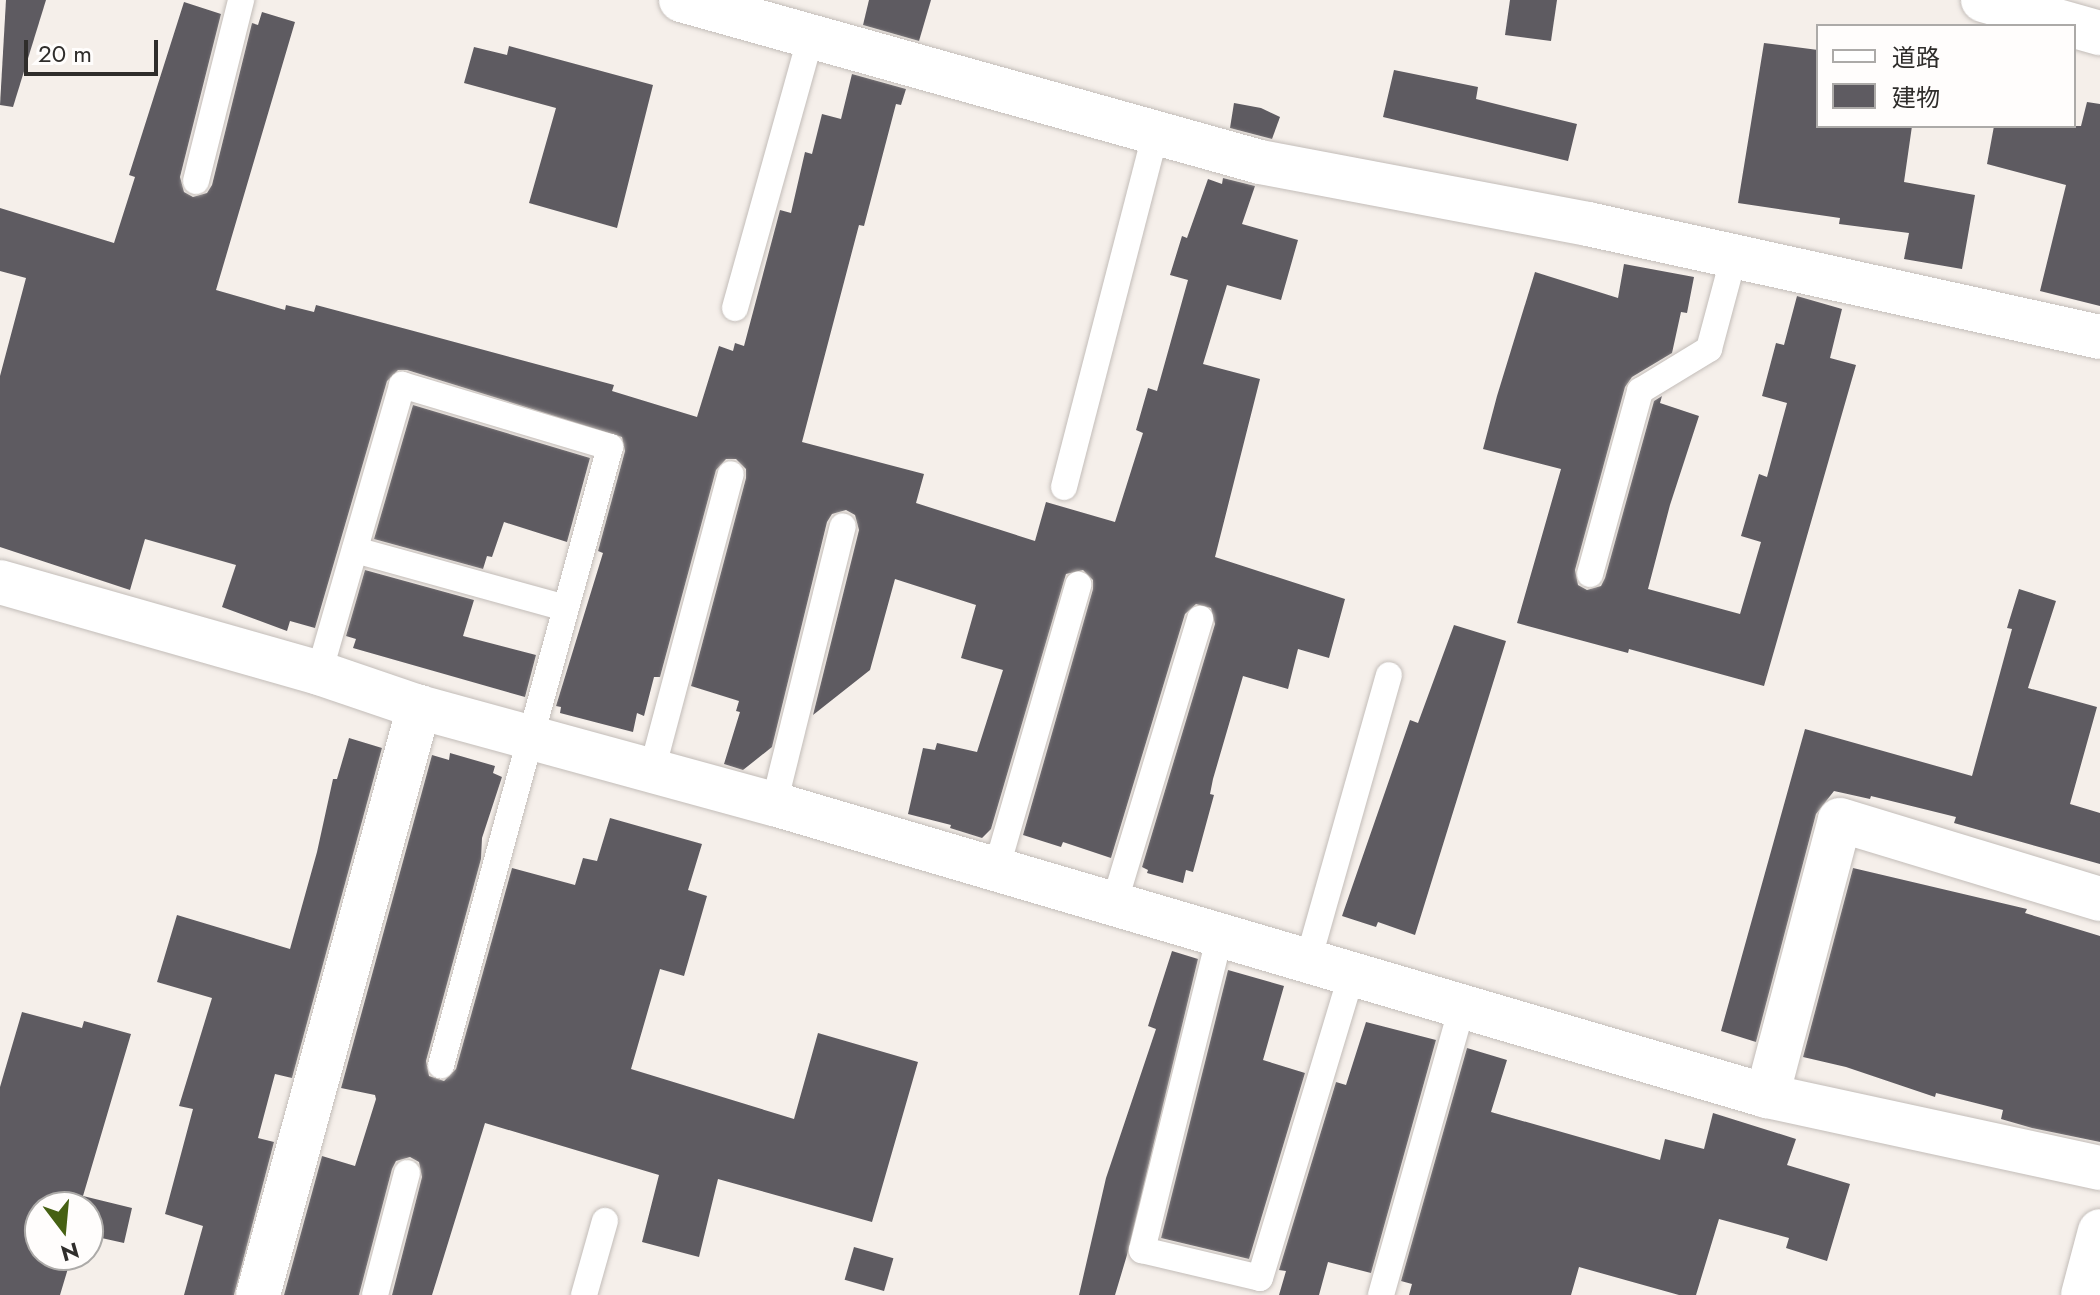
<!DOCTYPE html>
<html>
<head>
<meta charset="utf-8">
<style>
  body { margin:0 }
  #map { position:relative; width:2100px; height:1295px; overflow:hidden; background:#f5efea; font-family:Jost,"Noto Sans JP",sans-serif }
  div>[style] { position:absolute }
  .building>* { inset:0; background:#5e5b61; transform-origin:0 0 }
  .roads { filter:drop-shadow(0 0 2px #c3bdb9) drop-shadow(0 0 2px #c3bdb9) }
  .lane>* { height:26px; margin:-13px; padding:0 13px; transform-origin:13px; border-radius:13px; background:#fff }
  .street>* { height:44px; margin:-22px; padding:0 22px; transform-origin:22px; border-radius:22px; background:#fff }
  .secondary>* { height:44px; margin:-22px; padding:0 22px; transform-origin:22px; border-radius:22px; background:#fff }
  span { translate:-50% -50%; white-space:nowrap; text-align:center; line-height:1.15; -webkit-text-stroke:8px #fffdfc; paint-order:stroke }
  .legend { position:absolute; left:1816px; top:24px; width:260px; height:104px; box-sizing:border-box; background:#fffdfc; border:2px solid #acaaa8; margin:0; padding:10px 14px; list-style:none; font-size:24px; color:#2f2d2b }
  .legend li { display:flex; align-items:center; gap:16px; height:40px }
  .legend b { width:40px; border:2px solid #acaaa8 }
  .north { position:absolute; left:24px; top:1191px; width:80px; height:80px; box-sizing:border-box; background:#fffdfc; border:2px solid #acaaa8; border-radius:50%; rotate:164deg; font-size:22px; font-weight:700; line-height:32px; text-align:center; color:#2f2d2b }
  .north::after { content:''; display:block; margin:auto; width:28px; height:36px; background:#466113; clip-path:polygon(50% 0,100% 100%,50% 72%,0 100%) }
  .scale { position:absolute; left:24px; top:40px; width:134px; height:36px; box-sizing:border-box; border:4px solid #2f2d2b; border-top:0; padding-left:10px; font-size:24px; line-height:28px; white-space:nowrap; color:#2f2d2b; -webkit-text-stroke:6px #fffdfc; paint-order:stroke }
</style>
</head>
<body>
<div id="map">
  <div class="building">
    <i style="clip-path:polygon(6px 0,46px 0,13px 107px,0 105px)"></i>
    <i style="clip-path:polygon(869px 0,931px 0,919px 41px,863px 25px)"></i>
    <i style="clip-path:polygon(1510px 0,1557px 0,1551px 41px,1505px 35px)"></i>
    <i style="clip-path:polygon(184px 2px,221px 14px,180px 177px,184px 192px,193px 197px,207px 193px,212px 185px,252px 23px,258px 25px,262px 12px,295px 22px,216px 290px,285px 310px,286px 305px,314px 312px,316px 305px,410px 330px,614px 385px,612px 391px,697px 417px,719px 346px,733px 351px,735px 343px,744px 346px,780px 210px,791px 213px,805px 152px,812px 154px,822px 114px,841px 119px,852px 74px,906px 89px,901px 105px,896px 104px,864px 226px,859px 225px,802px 442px,924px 474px,916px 503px,1035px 541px,1046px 502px,1115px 522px,1143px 433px,1136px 430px,1148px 388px,1157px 391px,1188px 280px,1170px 275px,1182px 236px,1187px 238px,1208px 179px,1222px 184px,1223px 178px,1255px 186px,1242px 224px,1298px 240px,1281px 300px,1227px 285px,1203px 364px,1260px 379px,1215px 557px,1345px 599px,1329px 658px,1298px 649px,1288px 689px,1243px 676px,1213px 779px,1210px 794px,1214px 795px,1193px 872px,1186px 870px,1183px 883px,1147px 873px,1148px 870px,1142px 867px,1215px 624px,1211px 608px,1196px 604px,1185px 614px,1111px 858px,1063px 842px,1061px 847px,1023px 835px,1093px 589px,1093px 580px,1083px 570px,1066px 574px,991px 829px,982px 838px,950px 828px,951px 825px,908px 814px,923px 748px,935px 750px,937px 743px,977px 752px,1003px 670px,961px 658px,976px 605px,895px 579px,870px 670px,813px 715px,859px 530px,855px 515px,846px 510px,832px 514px,827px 522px,772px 747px,743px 770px,724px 764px,740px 712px,736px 711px,739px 701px,691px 686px,746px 478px,746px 469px,736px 459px,726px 459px,716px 470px,660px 677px,654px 677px,644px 716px,637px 713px,633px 732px,560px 713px,561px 707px,556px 706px,603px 553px,598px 551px,625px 451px,622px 437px,407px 370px,398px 370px,387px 381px,315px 628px,290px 621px,287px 631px,222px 607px,236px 565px,145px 539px,130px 590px,0 547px,0 376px,26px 278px,0 271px,0 208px,114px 243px,135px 177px,129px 175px)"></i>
    <i style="clip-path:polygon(1764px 43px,1818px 50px,1818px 126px,1912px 126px,1904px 182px,1975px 195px,1962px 269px,1904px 259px,1909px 233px,1839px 224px,1840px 218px,1738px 203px)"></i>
    <i style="clip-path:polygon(509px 46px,653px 85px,617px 228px,529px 203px,556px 108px,464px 83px,474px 47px,507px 55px)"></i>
    <i style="clip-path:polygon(1394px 70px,1478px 87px,1476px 99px,1577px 124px,1568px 161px,1383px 117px)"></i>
    <i style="clip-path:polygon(2087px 102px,2100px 104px,2100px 306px,2040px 291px,2066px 185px,1987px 164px,1994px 126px,2081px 126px)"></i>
    <i style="clip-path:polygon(1234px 103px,1261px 108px,1280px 117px,1272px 139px,1230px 128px)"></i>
    <i style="clip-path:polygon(1624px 264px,1694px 277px,1687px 313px,1681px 312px,1672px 353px,1632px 377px,1625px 387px,1575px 570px,1578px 585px,1587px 590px,1601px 586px,1605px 578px,1654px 401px,1662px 396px,1660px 403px,1699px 416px,1670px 505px,1648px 589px,1740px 614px,1761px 542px,1741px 536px,1759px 474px,1767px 477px,1787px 403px,1762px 396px,1776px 343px,1784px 345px,1797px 296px,1842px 309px,1830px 358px,1856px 365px,1764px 686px,1629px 649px,1628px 653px,1517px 623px,1561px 469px,1483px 449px,1497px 396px,1535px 272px,1618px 298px)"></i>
    <i style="clip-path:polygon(413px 405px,590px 458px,567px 542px,504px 522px,492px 557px,487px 556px,483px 569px,374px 539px)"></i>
    <i style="clip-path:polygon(365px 570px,474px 600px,463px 636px,536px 655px,525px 697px,353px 648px,356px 639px,346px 636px)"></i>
    <i style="clip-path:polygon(2019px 589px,2056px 601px,2028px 688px,2097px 707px,2070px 804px,2100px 813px,2100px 864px,1954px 823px,1956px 817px,1871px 796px,1870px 799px,1834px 791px,1816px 814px,1756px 1042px,1721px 1031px,1805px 729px,1972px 776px,2012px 629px,2007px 628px)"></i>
    <i style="clip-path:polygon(1454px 625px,1506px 641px,1415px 935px,1378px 922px,1376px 927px,1342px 916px,1410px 720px,1418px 723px)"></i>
    <i style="clip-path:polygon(349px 738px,382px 748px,292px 1078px,275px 1074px,258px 1138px,274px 1142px,234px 1295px,184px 1295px,203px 1226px,165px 1214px,193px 1109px,179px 1106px,212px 998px,157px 982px,177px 915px,290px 949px,317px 852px,333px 779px,337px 779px)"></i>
    <i style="clip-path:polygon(450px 753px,495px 766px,493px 773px,502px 777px,482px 838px,481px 859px,426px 1061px,429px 1076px,444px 1081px,456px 1069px,512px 868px,575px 885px,583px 858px,597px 861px,610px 818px,702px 844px,688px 890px,707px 896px,684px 976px,660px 969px,631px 1069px,794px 1119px,818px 1033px,918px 1062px,872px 1222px,718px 1179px,699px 1257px,642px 1242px,659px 1175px,485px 1123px,432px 1295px,392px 1295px,422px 1177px,419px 1162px,410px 1157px,396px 1161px,392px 1169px,359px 1295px,284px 1295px,322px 1156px,355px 1166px,376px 1099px,375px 1095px,341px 1088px,432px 755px,449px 760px)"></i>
    <i style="clip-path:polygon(1853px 868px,2027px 909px,2025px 913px,2100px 936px,2100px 1142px,2032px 1128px,2001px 1119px,2003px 1110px,1936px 1093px,1935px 1097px,1846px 1067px,1803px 1057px)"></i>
    <i style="clip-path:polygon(1172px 951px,1198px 959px,1127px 1255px,1115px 1295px,1079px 1295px,1106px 1178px,1156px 1029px,1148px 1026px)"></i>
    <i style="clip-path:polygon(1228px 970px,1284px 986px,1263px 1060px,1305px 1073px,1249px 1259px,1161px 1238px)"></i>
    <i style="clip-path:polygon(22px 1012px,82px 1028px,84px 1021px,131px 1034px,83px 1196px,132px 1208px,124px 1243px,88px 1235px,88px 1207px,40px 1207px,40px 1255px,72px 1255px,60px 1295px,0 1295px,0 1087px)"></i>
    <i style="clip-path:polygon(1366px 1022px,1436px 1040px,1371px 1273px,1328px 1262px,1319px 1295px,1279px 1295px,1286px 1271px,1279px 1270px,1336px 1082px,1346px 1085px)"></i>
    <i style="clip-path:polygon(1467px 1048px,1507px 1060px,1491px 1112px,1660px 1160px,1665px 1139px,1704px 1149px,1713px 1113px,1796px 1139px,1787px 1165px,1850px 1184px,1827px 1261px,1786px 1248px,1789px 1238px,1719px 1219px,1696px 1295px,1679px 1295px,1579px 1267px,1571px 1295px,1409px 1295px,1412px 1284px,1401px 1281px)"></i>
    <i style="left:854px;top:1247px;width:41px;height:34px;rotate:16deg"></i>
  </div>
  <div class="roads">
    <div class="lane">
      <i style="left:196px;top:181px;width:187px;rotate:-76deg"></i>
      <i style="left:735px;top:308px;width:279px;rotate:-74.4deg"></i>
      <i style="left:1064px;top:487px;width:368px;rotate:-75.5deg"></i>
      <i style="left:355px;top:550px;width:218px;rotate:15.4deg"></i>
      <i style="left:1590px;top:574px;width:190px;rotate:-74.7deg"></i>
      <i style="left:1640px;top:391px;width:81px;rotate:-31.3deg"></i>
      <i style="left:1709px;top:349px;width:96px;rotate:-75deg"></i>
      <i style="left:319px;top:673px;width:300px;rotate:-73.9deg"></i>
      <i style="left:402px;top:385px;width:217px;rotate:16.6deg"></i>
      <i style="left:610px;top:447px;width:641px;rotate:105.29deg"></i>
      <i style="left:652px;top:770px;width:306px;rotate:-75.1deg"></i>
      <i style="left:774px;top:804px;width:286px;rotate:-76.1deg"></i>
      <i style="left:996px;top:870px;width:297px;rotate:-73.9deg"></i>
      <i style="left:1114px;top:904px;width:298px;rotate:-73.2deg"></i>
      <i style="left:1220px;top:935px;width:325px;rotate:103.9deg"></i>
      <i style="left:1142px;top:1250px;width:121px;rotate:13.3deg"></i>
      <i style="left:1260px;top:1278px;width:318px;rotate:-73.2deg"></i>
      <i style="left:1308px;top:961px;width:297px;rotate:-74.2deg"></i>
      <i style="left:375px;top:1295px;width:126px;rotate:-75.3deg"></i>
      <i style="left:584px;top:1295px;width:77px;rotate:-74.2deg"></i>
      <i style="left:1381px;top:1295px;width:300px;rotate:-74.3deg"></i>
    </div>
    <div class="street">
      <i style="left:681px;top:0;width:601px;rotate:15.63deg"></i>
      <i style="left:1260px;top:162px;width:334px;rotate:10.7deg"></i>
      <i style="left:1588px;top:224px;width:524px;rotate:12.45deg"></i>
      <i style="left:1983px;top:0;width:122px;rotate:15.8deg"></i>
      <i style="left:0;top:582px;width:332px;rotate:15.9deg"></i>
      <i style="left:319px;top:673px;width:106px;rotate:18.8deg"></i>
      <i style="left:419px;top:707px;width:368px;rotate:15.3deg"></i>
      <i style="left:774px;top:804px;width:1035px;rotate:16.39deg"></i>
      <i style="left:1767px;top:1096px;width:341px;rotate:12.2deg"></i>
      <i style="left:1767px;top:1096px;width:285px;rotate:-75.2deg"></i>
      <i style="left:1840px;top:820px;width:272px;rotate:16.9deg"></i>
      <i style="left:258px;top:1295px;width:610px;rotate:-74.69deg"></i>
    </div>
    <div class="secondary">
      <i style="left:2083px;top:1295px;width:66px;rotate:-75.1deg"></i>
    </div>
  </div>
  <ul class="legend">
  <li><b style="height:10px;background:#fff"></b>道路</li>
  <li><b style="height:22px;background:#5e5b61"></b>建物</li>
  </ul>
  <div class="north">N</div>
  <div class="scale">20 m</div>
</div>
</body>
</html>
